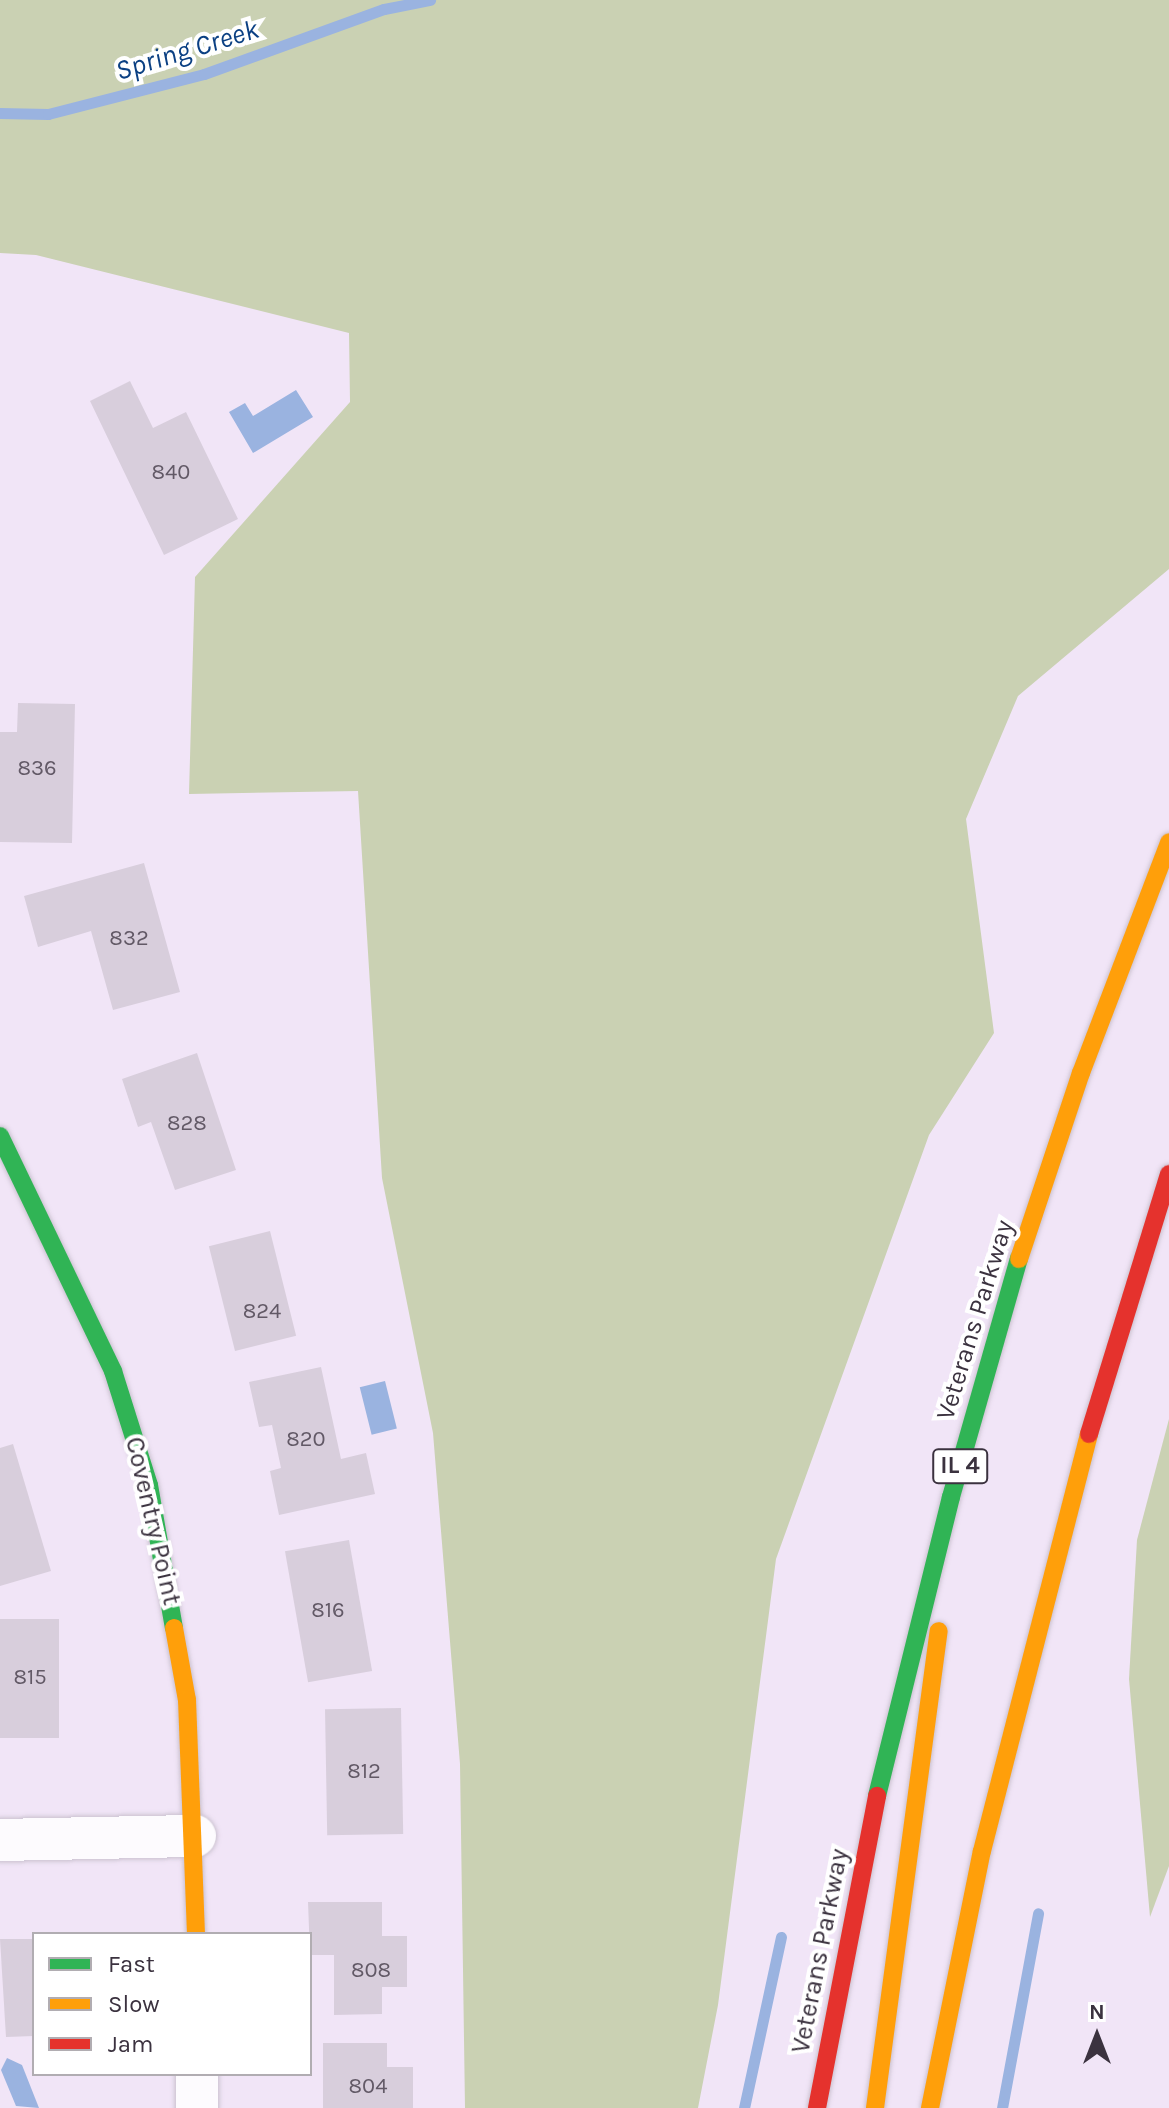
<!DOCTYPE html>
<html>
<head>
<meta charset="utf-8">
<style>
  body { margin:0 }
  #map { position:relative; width:1169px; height:2108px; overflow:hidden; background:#f1e5f7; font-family:Karla,sans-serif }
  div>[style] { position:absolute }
  .forest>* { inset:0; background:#cad1b3 }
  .water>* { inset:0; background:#9ab3e0; transform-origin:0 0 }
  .stream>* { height:11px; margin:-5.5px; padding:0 5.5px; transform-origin:5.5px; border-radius:5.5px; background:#9ab3e0 }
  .building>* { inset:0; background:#d8cedc; transform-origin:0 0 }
  .roads { filter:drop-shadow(0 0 2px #cbc2d0) drop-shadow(0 0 2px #cbc2d0) }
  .street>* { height:42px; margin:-21px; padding:0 21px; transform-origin:21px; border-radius:21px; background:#fdfbfe }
  .fast>* { height:18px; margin:-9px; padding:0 9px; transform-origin:9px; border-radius:9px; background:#30b455 }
  .slow>* { height:18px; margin:-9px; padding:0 9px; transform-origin:9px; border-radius:9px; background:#ff9f0a }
  .jam>* { height:18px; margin:-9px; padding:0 9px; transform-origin:9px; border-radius:9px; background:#e5322d }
  span { translate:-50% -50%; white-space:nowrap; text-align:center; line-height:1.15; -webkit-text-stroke:8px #fff; paint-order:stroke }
  .number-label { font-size:22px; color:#625966 }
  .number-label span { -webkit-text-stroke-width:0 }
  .shield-label span { padding:2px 6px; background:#fff; border:2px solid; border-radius:6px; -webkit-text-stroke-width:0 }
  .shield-label { font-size:24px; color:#3b323f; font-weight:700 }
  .street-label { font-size:26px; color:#3b323f }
  .water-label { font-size:28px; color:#0b4083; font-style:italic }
  .legend { position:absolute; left:32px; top:1932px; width:280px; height:144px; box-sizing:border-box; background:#fff; border:2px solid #b1adb2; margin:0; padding:10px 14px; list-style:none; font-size:24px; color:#3b323f }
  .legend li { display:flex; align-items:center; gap:16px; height:40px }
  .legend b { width:40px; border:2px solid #b1adb2 }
  .north { position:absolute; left:1057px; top:1996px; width:80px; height:80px; -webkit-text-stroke:6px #fff; paint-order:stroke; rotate:0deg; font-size:22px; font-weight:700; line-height:32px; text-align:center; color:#3b323f }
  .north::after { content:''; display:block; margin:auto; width:28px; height:36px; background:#3b323f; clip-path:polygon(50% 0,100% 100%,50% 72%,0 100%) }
</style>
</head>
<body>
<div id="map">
  <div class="forest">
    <i style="clip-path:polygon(0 0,1169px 0,1169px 569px,1018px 696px,966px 819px,994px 1033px,929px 1135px,776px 1559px,718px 2005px,698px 2108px,465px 2108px,460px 1764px,433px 1433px,382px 1178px,358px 791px,189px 794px,195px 577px,350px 402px,349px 333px,36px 255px,0 253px)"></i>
    <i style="clip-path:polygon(1169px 1419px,1169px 1866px,1150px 1917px,1129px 1679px,1137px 1540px)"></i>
  </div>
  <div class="water">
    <i style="clip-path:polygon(296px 390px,313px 417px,253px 453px,229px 412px,245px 403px,253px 416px)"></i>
    <i style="left:385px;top:1381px;width:49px;height:26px;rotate:76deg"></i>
    <i style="clip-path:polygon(7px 2058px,22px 2065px,39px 2108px,16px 2106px,1px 2070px)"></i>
  </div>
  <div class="stream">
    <i style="left:0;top:113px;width:48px;rotate:1.2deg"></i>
    <i style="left:48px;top:114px;width:161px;rotate:-14.4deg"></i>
    <i style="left:204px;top:74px;width:191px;rotate:-19.9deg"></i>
    <i style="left:384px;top:9px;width:47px;rotate:-11.1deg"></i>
    <i style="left:744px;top:2108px;width:175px;rotate:-77.8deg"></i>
    <i style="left:1002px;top:2108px;width:198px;rotate:-79.5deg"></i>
  </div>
  <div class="building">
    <i style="clip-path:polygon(130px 381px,153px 428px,186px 412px,238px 519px,164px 555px,90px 401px)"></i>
    <i style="clip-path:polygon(18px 703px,75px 704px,72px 843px,0 842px,0 732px,17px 732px)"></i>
    <i style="clip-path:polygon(144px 863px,180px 992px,113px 1010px,91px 931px,38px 947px,24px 896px)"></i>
    <i style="clip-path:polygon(197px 1053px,236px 1170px,175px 1190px,151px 1122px,138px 1127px,122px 1079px)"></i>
    <i style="left:270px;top:1231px;width:108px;height:63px;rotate:76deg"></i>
    <i style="clip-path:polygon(321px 1367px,341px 1459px,366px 1453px,375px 1494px,279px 1515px,270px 1471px,281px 1468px,272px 1425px,259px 1427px,249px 1382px)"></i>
    <i style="clip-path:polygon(13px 1444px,51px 1571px,0 1586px,0 1448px)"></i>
    <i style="left:349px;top:1540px;width:133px;height:65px;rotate:80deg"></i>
    <i style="left:0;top:1619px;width:59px;height:119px"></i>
    <i style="left:401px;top:1708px;width:126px;height:76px;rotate:89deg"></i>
    <i style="clip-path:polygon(308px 1902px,382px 1902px,382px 1936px,407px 1936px,407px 1987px,382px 1987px,382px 2014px,334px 2015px,334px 1955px,310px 1955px)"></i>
    <i style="clip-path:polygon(0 1939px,34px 1939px,34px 2036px,6px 2037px)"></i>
    <i style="clip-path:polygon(323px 2043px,387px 2043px,387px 2067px,413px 2067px,413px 2108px,323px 2108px)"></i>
  </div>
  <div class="roads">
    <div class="street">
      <i style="left:0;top:1840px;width:195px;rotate:-1.2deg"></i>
      <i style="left:197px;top:2074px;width:34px;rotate:90deg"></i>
    </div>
    <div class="fast">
      <i style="left:0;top:1136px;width:261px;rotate:64.3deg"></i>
      <i style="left:113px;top:1371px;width:120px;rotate:72.5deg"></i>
      <i style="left:149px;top:1485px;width:145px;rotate:80.1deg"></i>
      <i style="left:877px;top:1796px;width:308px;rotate:-76.1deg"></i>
      <i style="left:951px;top:1497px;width:248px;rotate:-74.1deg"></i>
    </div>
    <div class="slow">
      <i style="left:1019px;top:1259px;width:196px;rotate:-71.6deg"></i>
      <i style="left:1081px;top:1073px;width:247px;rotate:-69.1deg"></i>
      <i style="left:174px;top:1628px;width:73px;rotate:79.8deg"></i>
      <i style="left:187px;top:1700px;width:234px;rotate:87.8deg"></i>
      <i style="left:875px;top:2108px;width:481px;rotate:-82.4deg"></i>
      <i style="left:930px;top:2108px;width:262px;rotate:-78.6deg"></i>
      <i style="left:982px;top:1851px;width:431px;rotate:-75.6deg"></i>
    </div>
    <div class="jam">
      <i style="left:1089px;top:1434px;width:272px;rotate:-72.9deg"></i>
      <i style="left:817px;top:2108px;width:318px;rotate:-79.1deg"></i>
    </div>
  </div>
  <div class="number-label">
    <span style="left:171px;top:473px">840</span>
    <span style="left:37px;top:769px">836</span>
    <span style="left:129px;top:939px">832</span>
    <span style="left:187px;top:1124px">828</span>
    <span style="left:262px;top:1312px">824</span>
    <span style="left:306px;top:1440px">820</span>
    <span style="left:328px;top:1611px">816</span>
    <span style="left:30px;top:1678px">815</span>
    <span style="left:364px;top:1772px">812</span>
    <span style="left:371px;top:1971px">808</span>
    <span style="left:368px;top:2087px">804</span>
  </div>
  <div class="shield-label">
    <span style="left:960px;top:1466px">IL 4</span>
  </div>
  <div class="street-label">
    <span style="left:975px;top:1320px;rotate:-73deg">Veterans Parkway</span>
    <span style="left:153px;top:1521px;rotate:77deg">Coventry Point</span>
    <span style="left:820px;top:1951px;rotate:-79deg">Veterans Parkway</span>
  </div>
  <div class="water-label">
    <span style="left:187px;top:50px;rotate:-17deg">Spring Creek</span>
  </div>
  <ul class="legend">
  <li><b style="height:10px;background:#30b455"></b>Fast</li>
  <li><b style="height:10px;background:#ff9f0a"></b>Slow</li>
  <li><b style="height:10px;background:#e5322d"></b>Jam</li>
  </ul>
  <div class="north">N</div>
</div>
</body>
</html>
